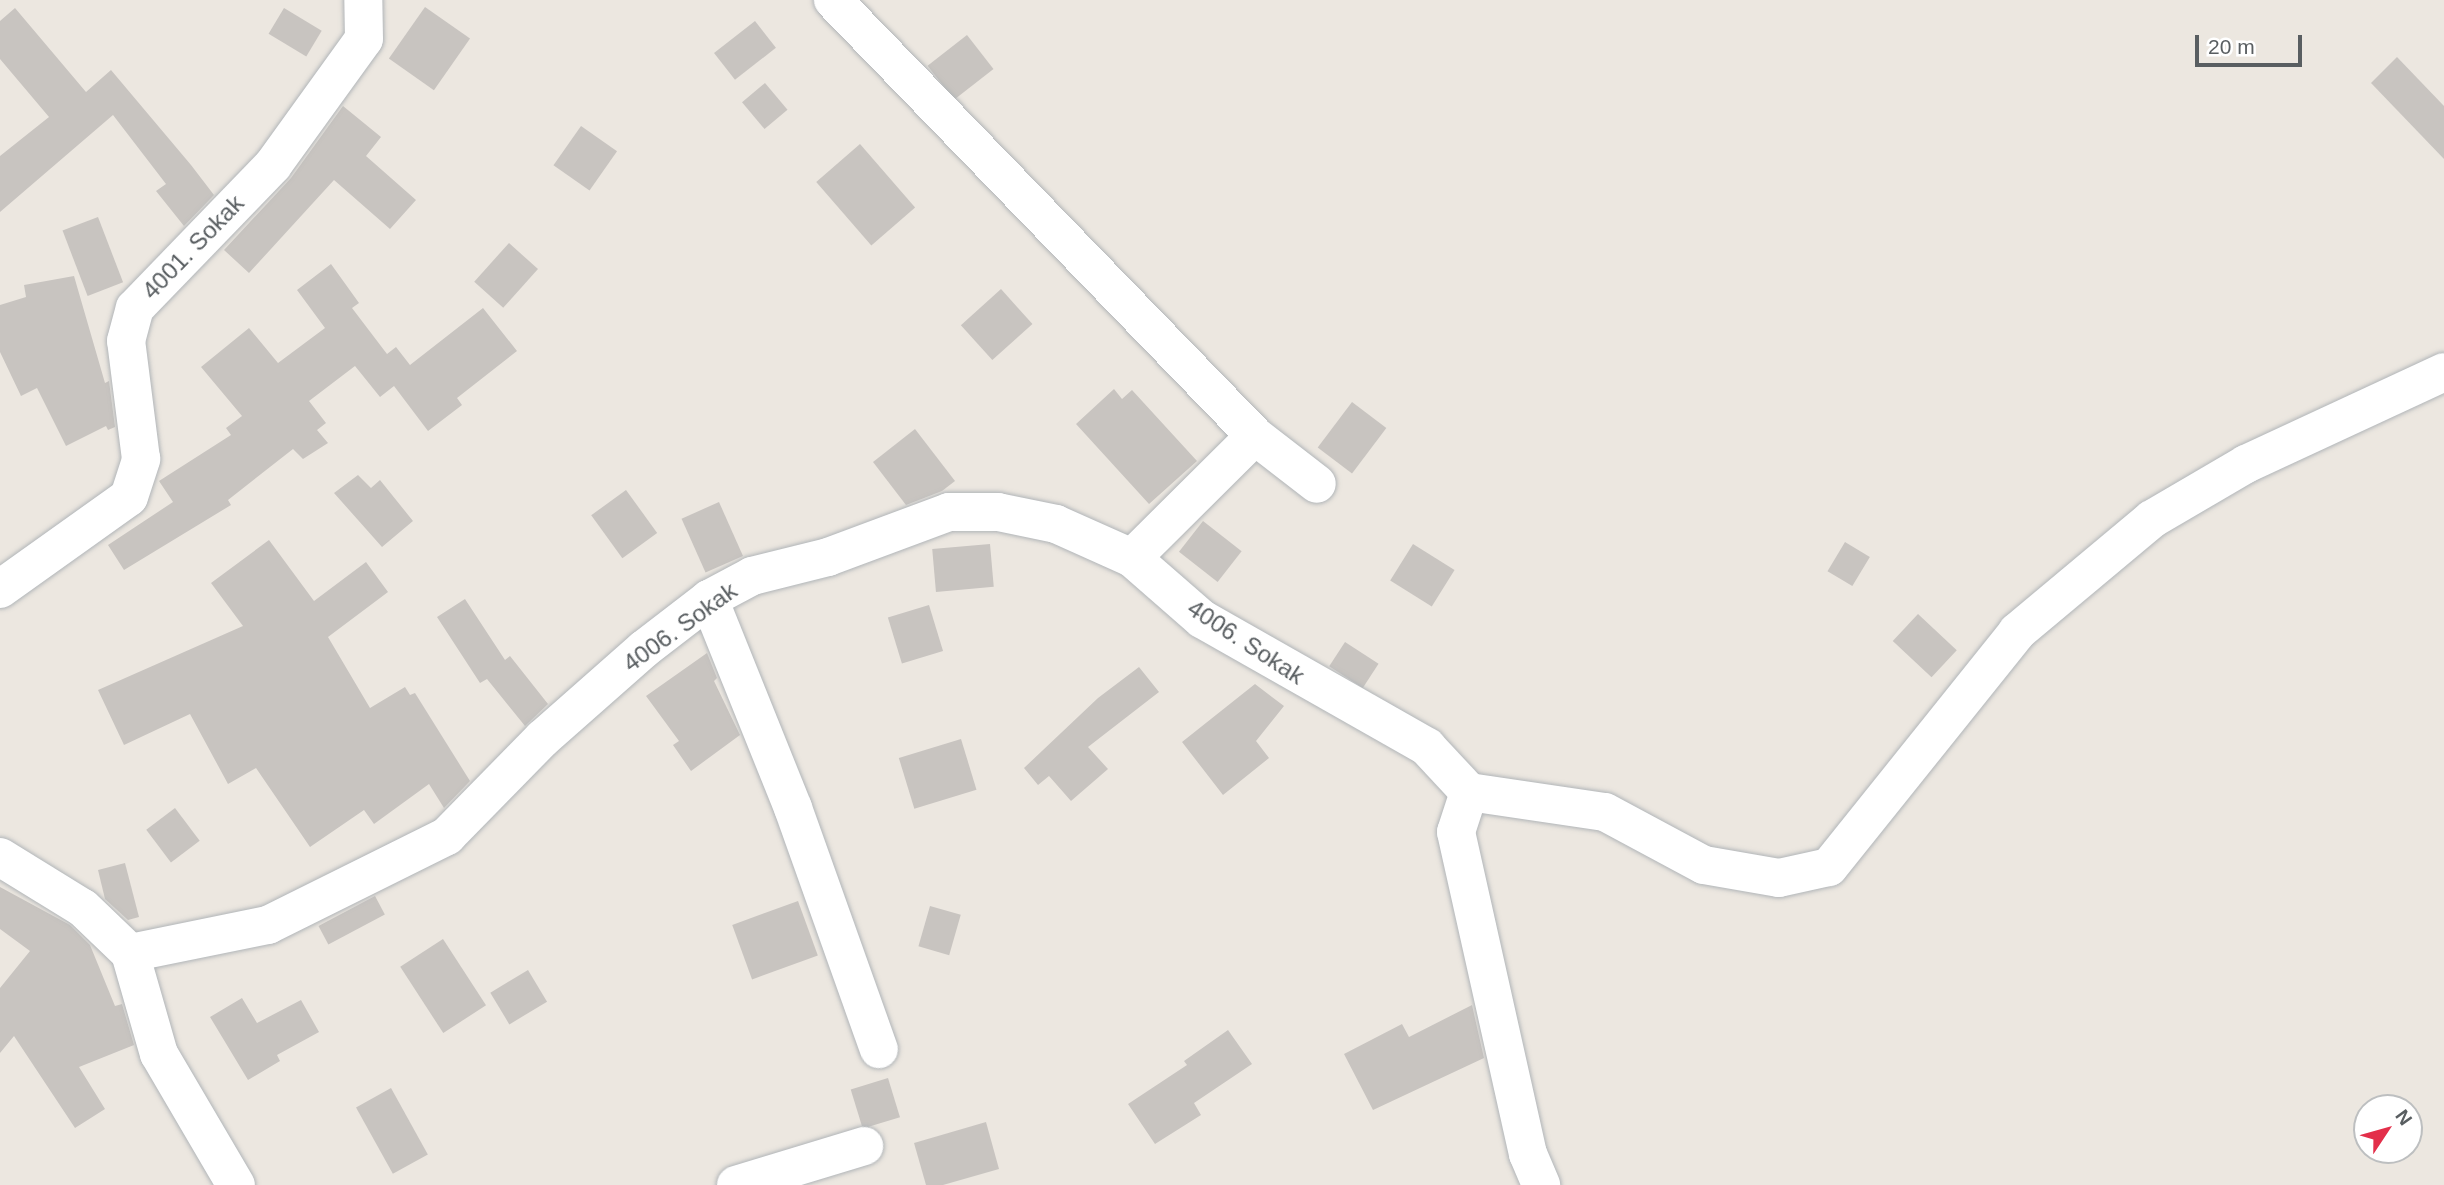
<!DOCTYPE html>
<html>
<head>
<meta charset="utf-8">
<style>
  body { margin:0 }
  #map { position:relative; width:2444px; height:1185px; overflow:hidden; background:#ece7e0; font-family:Arial,sans-serif }
  div>[style] { position:absolute }
  .building>* { inset:0; background:#c8c4c0; transform-origin:0 0 }
  .roads { filter:drop-shadow(0 0 2px #b1b5b8) drop-shadow(0 0 2px #b1b5b8) }
  .street>* { height:38px; margin:-19px; padding:0 19px; transform-origin:19px; border-radius:19px; background:#fff }
  .secondary>* { height:38px; margin:-19px; padding:0 19px; transform-origin:19px; border-radius:19px; background:#fff }
  span { translate:-50% -50%; white-space:nowrap; text-align:center; line-height:1.15; -webkit-text-stroke:7px #fff; paint-order:stroke }
  .street-label { font-size:24px; color:#595e61 }
  .north { position:absolute; left:2353px; top:1094px; width:70px; height:70px; box-sizing:border-box; background:#fff; border:2px solid #bdbfc0; border-radius:50%; rotate:54deg; font-size:19px; font-weight:700; line-height:28px; text-align:center; color:#595e61 }
  .north::after { content:''; display:block; margin:auto; width:24px; height:32px; background:#e32f4a; clip-path:polygon(50% 0,100% 100%,50% 72%,0 100%) }
  .scale { position:absolute; left:2195px; top:35px; width:107px; height:32px; box-sizing:border-box; border:4px solid #595e61; border-top:0; padding-left:9px; font-size:21px; line-height:24px; white-space:nowrap; color:#595e61; -webkit-text-stroke:5px #fff; paint-order:stroke }
</style>
</head>
<body>
<div id="map">
  <div class="building">
    <i style="left:425px;top:7px;width:55px;height:63px;rotate:35deg"></i>
    <i style="clip-path:polygon(15px 8px,86px 92px,111px 70px,191px 165px,214px 195px,184px 226px,156px 191px,166px 184px,113px 115px,0 212px,0 156px,49px 117px,0 59px,0 21px)"></i>
    <i style="left:284px;top:8px;width:44px;height:30px;rotate:31deg"></i>
    <i style="left:755px;top:21px;width:34px;height:52px;rotate:52deg"></i>
    <i style="left:967px;top:35px;width:43px;height:50px;rotate:52deg"></i>
    <i style="clip-path:polygon(2397px 57px,2444px 106px,2444px 159px,2371px 83px)"></i>
    <i style="left:765px;top:83px;width:35px;height:30px;rotate:50deg"></i>
    <i style="clip-path:polygon(343px 106px,381px 137px,366px 156px,416px 200px,390px 229px,334px 180px,249px 273px,224px 250px,291px 178px)"></i>
    <i style="left:581px;top:126px;width:44px;height:48px;rotate:35deg"></i>
    <i style="left:860px;top:144px;width:84px;height:58px;rotate:49deg"></i>
    <i style="left:98px;top:217px;width:70px;height:38px;rotate:69deg"></i>
    <i style="left:509px;top:243px;width:39px;height:52px;rotate:42deg"></i>
    <i style="clip-path:polygon(331px 264px,359px 303px,352px 308px,387px 354px,396px 347px,410px 365px,483px 308px,517px 351px,457px 398px,462px 405px,428px 431px,394px 386px,380px 397px,355px 366px,309px 401px,326px 423px,317px 430px,328px 443px,303px 459px,293px 449px,228px 500px,231px 505px,124px 570px,108px 545px,173px 502px,159px 481px,231px 435px,226px 428px,242px 416px,201px 367px,249px 328px,278px 363px,325px 328px,297px 290px)"></i>
    <i style="clip-path:polygon(74px 276px,105px 383px,109px 381px,115px 427px,108px 430px,106px 426px,66px 446px,37px 388px,21px 396px,0 352px,0 305px,26px 297px,24px 285px)"></i>
    <i style="left:1001px;top:289px;width:47px;height:54px;rotate:48deg"></i>
    <i style="clip-path:polygon(1114px 389px,1122px 399px,1132px 390px,1197px 461px,1149px 504px,1076px 424px)"></i>
    <i style="left:1352px;top:402px;width:43px;height:57px;rotate:37deg"></i>
    <i style="clip-path:polygon(915px 429px,955px 481px,942px 491px,906px 505px,873px 462px)"></i>
    <i style="clip-path:polygon(358px 475px,371px 488px,380px 480px,413px 521px,382px 547px,334px 493px)"></i>
    <i style="left:626px;top:490px;width:53px;height:43px;rotate:54deg"></i>
    <i style="left:719px;top:502px;width:59px;height:41px;rotate:66deg"></i>
    <i style="left:1203px;top:521px;width:49px;height:39px;rotate:38deg"></i>
    <i style="clip-path:polygon(269px 540px,314px 601px,366px 562px,388px 592px,328px 637px,370px 708px,405px 687px,410px 695px,415px 693px,470px 781px,444px 808px,429px 784px,374px 824px,364px 810px,310px 847px,256px 768px,228px 784px,190px 714px,124px 745px,98px 690px,243px 626px,211px 583px)"></i>
    <i style="left:1845px;top:542px;width:29px;height:34px;rotate:31deg"></i>
    <i style="left:990px;top:544px;width:43px;height:58px;rotate:85deg"></i>
    <i style="left:1413px;top:544px;width:49px;height:43px;rotate:32deg"></i>
    <i style="clip-path:polygon(465px 599px,505px 660px,510px 656px,548px 704px,525px 726px,487px 679px,480px 683px,437px 617px)"></i>
    <i style="left:929px;top:605px;width:48px;height:43px;rotate:73deg"></i>
    <i style="left:1918px;top:614px;width:53px;height:37px;rotate:43deg"></i>
    <i style="left:1345px;top:642px;width:40px;height:29px;rotate:33deg"></i>
    <i style="clip-path:polygon(707px 653px,717px 678px,714px 681px,740px 735px,691px 771px,673px 745px,679px 741px,646px 696px)"></i>
    <i style="clip-path:polygon(1139px 667px,1159px 692px,1088px 747px,1108px 769px,1071px 801px,1049px 776px,1038px 785px,1024px 768px,1098px 698px)"></i>
    <i style="clip-path:polygon(1255px 684px,1284px 706px,1256px 741px,1269px 758px,1223px 795px,1182px 742px)"></i>
    <i style="left:961px;top:739px;width:53px;height:65px;rotate:73deg"></i>
    <i style="left:175px;top:808px;width:41px;height:36px;rotate:53deg"></i>
    <i style="clip-path:polygon(125px 863px,139px 917px,128px 920px,105px 899px,98px 870px)"></i>
    <i style="clip-path:polygon(0 887px,70px 925px,90px 945px,115px 1006px,122px 1004px,134px 1045px,79px 1067px,105px 1109px,75px 1128px,14px 1036px,0 1053px,0 988px,30px 951px,0 929px)"></i>
    <i style="left:375px;top:896px;width:21px;height:64px;rotate:62deg"></i>
    <i style="left:798px;top:901px;width:58px;height:70px;rotate:70deg"></i>
    <i style="left:930px;top:906px;width:32px;height:42px;rotate:16deg"></i>
    <i style="left:443px;top:939px;width:79px;height:51px;rotate:57deg"></i>
    <i style="left:528px;top:970px;width:37px;height:44px;rotate:59deg"></i>
    <i style="clip-path:polygon(242px 998px,257px 1023px,301px 1000px,319px 1032px,277px 1055px,280px 1061px,248px 1080px,210px 1017px)"></i>
    <i style="clip-path:polygon(1472px 1005px,1484px 1058px,1373px 1110px,1344px 1054px,1402px 1024px,1409px 1037px)"></i>
    <i style="clip-path:polygon(1228px 1030px,1252px 1064px,1194px 1103px,1201px 1115px,1155px 1144px,1128px 1104px,1187px 1065px,1184px 1061px)"></i>
    <i style="left:888px;top:1078px;width:41px;height:39px;rotate:73deg"></i>
    <i style="left:391px;top:1088px;width:76px;height:40px;rotate:61deg"></i>
    <i style="clip-path:polygon(986px 1122px,999px 1169px,943px 1185px,926px 1185px,914px 1143px)"></i>
  </div>
  <div class="roads">
    <div class="street">
      <i style="left:833px;top:0;width:607px;rotate:45.93deg"></i>
      <i style="left:1255px;top:436px;width:78px;rotate:37.7deg"></i>
      <i style="left:1132px;top:558px;width:173px;rotate:-44.8deg"></i>
      <i style="left:709px;top:599px;width:225px;rotate:68.1deg"></i>
      <i style="left:793px;top:808px;width:256px;rotate:70.4deg"></i>
      <i style="left:130px;top:953px;width:105px;rotate:74deg"></i>
      <i style="left:159px;top:1054px;width:152px;rotate:59.6deg"></i>
      <i style="left:736px;top:1185px;width:134px;rotate:-16.9deg"></i>
    </div>
    <div class="secondary">
      <i style="left:0;top:589px;width:158px;rotate:-35.5deg"></i>
      <i style="left:129px;top:497px;width:40px;rotate:-72deg"></i>
      <i style="left:141px;top:459px;width:119px;rotate:-97.2deg"></i>
      <i style="left:126px;top:341px;width:34px;rotate:-75deg"></i>
      <i style="left:135px;top:308px;width:199px;rotate:-46deg"></i>
      <i style="left:273px;top:165px;width:155px;rotate:-54.2deg"></i>
      <i style="left:364px;top:39px;width:39px;rotate:-91deg"></i>
      <i style="left:1469px;top:792px;width:137px;rotate:8.4deg"></i>
      <i style="left:1605px;top:812px;width:112px;rotate:28.2deg"></i>
      <i style="left:1704px;top:865px;width:76px;rotate:9.8deg"></i>
      <i style="left:1779px;top:878px;width:51px;rotate:-12.4deg"></i>
      <i style="left:1829px;top:867px;width:301px;rotate:-51.3deg"></i>
      <i style="left:2017px;top:632px;width:176px;rotate:-39.9deg"></i>
      <i style="left:2152px;top:519px;width:109px;rotate:-30.3deg"></i>
      <i style="left:2246px;top:464px;width:218px;rotate:-24.9deg"></i>
      <i style="left:1469px;top:792px;width:42px;rotate:108deg"></i>
      <i style="left:1456px;top:832px;width:330px;rotate:77.4deg"></i>
      <i style="left:1528px;top:1154px;width:34px;rotate:67deg"></i>
      <i style="left:0;top:857px;width:97px;rotate:31.6deg"></i>
      <i style="left:83px;top:908px;width:65px;rotate:43.8deg"></i>
      <i style="left:130px;top:953px;width:141px;rotate:-11.5deg"></i>
      <i style="left:268px;top:925px;width:200px;rotate:-26.4deg"></i>
      <i style="left:447px;top:836px;width:136px;rotate:-45.6deg"></i>
      <i style="left:542px;top:739px;width:136px;rotate:-41.4deg"></i>
      <i style="left:644px;top:649px;width:82px;rotate:-37.6deg"></i>
      <i style="left:709px;top:599px;width:49px;rotate:-28.1deg"></i>
      <i style="left:752px;top:576px;width:78px;rotate:-14deg"></i>
      <i style="left:828px;top:557px;width:129px;rotate:-20.4deg"></i>
      <i style="left:949px;top:512px;width:49px"></i>
      <i style="left:998px;top:512px;width:59px;rotate:11.7deg"></i>
      <i style="left:1056px;top:524px;width:83px;rotate:24.1deg"></i>
      <i style="left:1132px;top:558px;width:93px;rotate:41.1deg"></i>
      <i style="left:1202px;top:619px;width:259px;rotate:29.6deg"></i>
      <i style="left:1427px;top:747px;width:62px;rotate:47deg"></i>
    </div>
  </div>
  <div class="street-label">
    <span style="left:193px;top:247px;rotate:-46deg">4001. Sokak</span>
    <span style="left:680px;top:627px;rotate:-36deg">4006. Sokak</span>
    <span style="left:1246px;top:642px;rotate:33deg">4006. Sokak</span>
  </div>
  <div class="north">N</div>
  <div class="scale">20 m</div>
</div>
</body>
</html>
